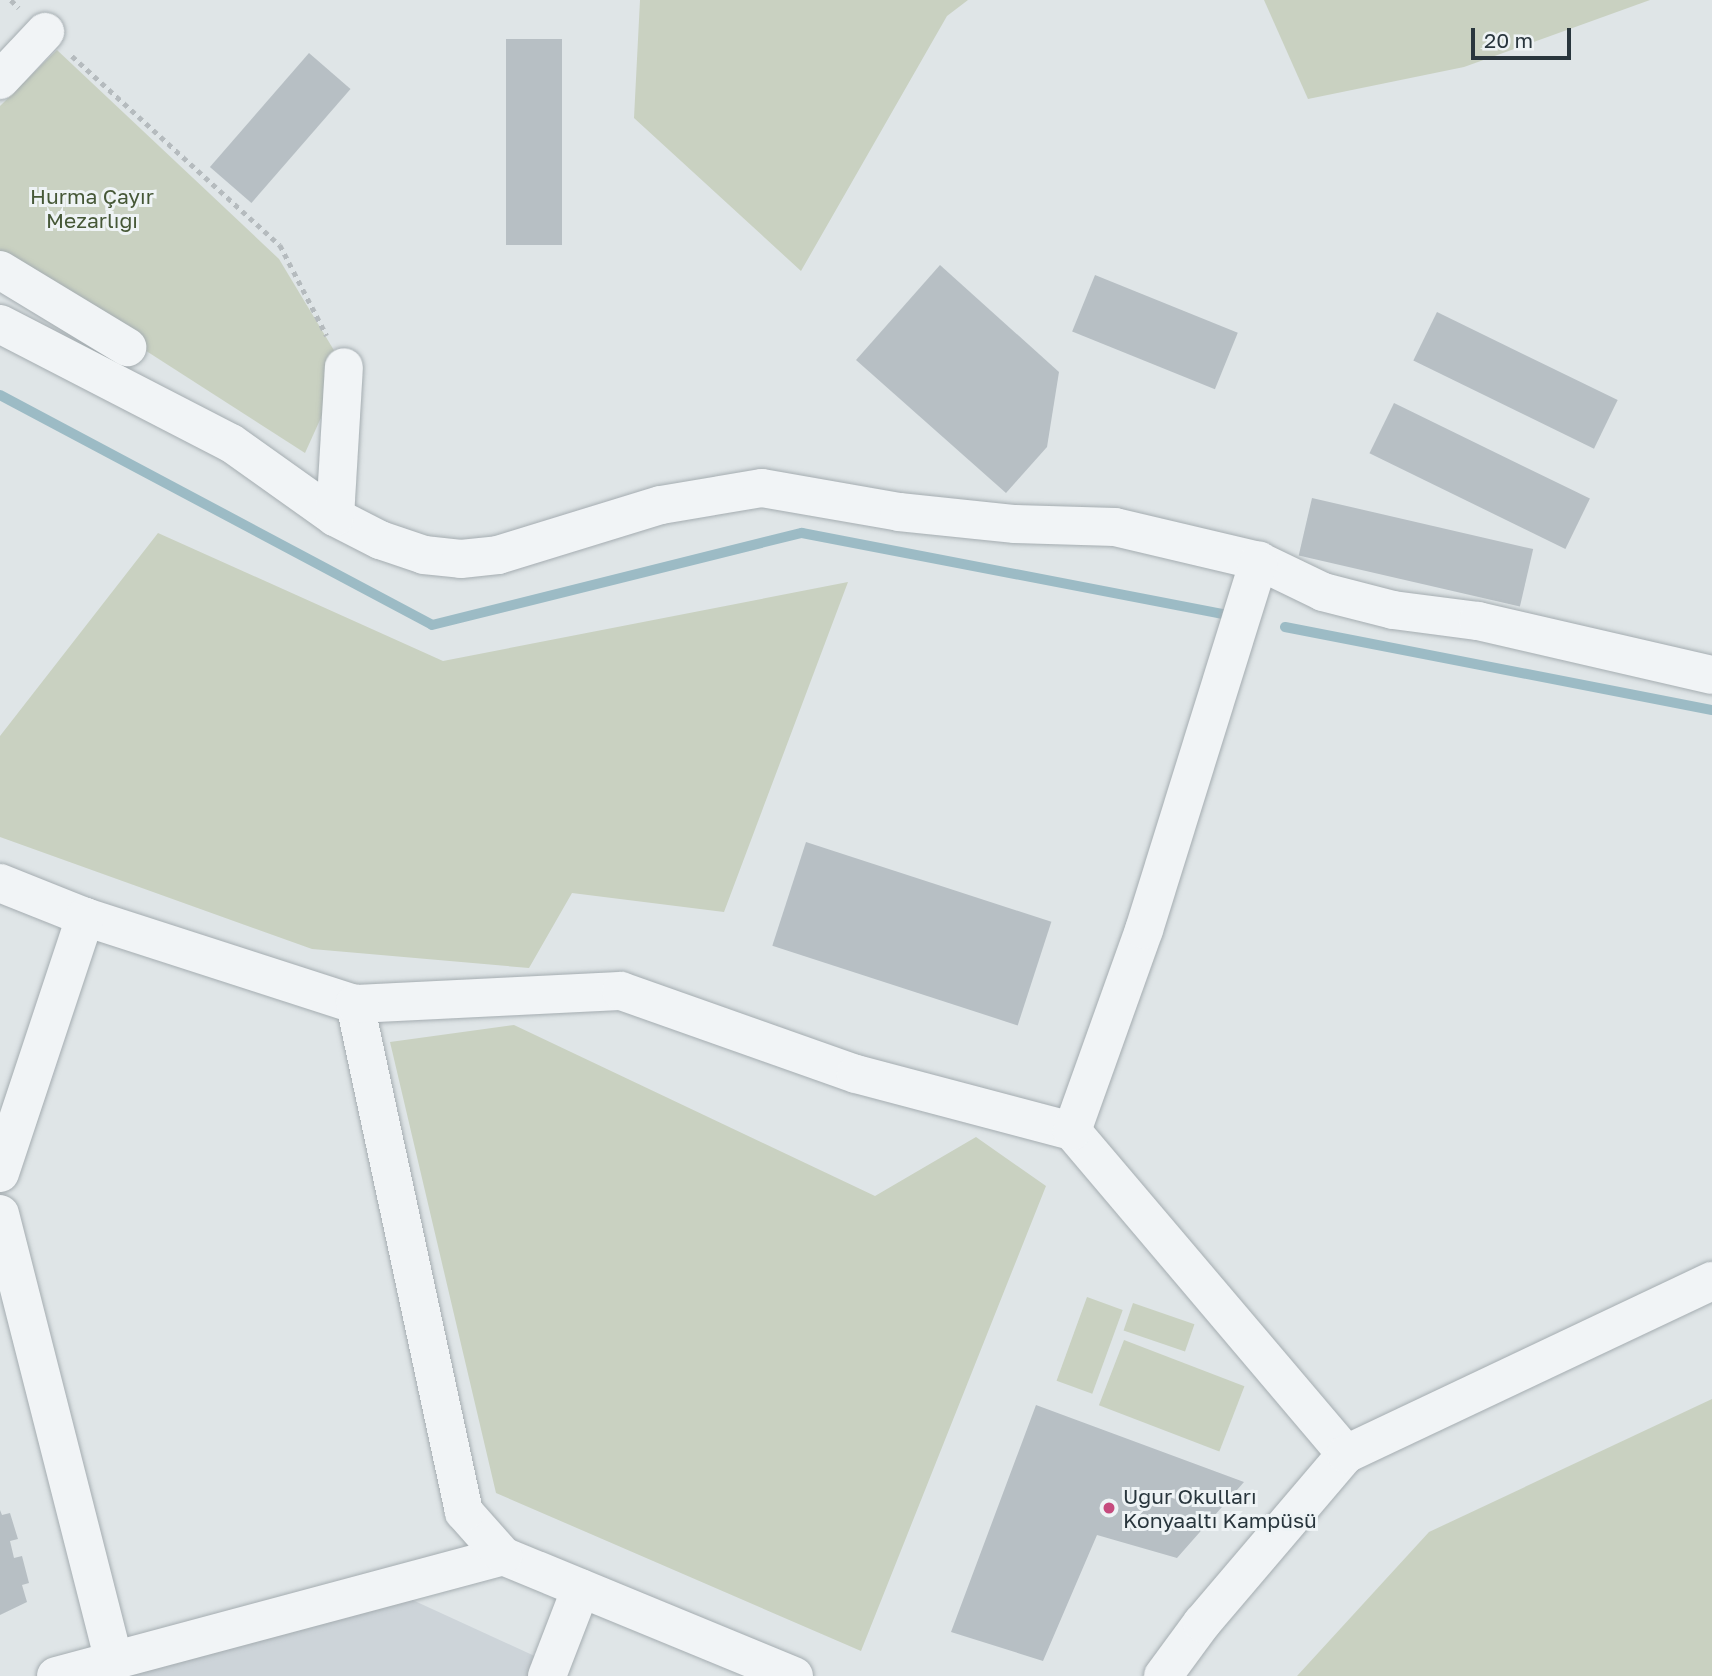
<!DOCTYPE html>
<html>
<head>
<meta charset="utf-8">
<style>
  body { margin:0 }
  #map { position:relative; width:1712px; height:1676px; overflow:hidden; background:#dfe5e7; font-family:"Golos Text",sans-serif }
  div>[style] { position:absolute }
  .built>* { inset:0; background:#cdd4d9 }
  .green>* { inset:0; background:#c9d1c1; transform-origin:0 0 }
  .stream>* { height:10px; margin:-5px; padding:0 5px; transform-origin:5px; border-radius:5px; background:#9cbbc5 }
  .building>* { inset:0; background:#b7bfc4; transform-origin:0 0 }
  .path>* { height:4.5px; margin-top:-2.25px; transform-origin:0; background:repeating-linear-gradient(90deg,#b5bbbe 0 5px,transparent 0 10px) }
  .roads { filter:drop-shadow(0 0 2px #a5adb1) drop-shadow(0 0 2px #a5adb1) }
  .minor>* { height:38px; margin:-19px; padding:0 19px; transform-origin:19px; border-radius:19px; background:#f1f4f6 }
  .dots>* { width:19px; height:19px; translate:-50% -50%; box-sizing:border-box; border:4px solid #eef3f5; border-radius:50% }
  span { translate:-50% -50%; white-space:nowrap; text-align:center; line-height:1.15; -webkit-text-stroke:6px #eef3f5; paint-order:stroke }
  .park-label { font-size:21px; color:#465837 }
  .poi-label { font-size:21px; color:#29363d }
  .left { translate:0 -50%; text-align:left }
  .scale { position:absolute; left:1471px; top:28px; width:100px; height:32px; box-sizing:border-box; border:4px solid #29363d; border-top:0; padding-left:9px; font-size:21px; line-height:24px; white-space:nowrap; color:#29363d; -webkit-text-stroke:5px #eef3f5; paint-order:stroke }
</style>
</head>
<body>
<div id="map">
  <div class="built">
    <i style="clip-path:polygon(406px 1597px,539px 1658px,532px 1676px,88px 1676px)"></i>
  </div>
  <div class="green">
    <i style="clip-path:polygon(640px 0,968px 0,947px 16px,801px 271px,634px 118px)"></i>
    <i style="clip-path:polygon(1264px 0,1650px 0,1464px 67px,1308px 99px)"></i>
    <i style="clip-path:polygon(57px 50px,279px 259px,344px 367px,305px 453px,0 257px,0 106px)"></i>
    <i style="clip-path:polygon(158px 533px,443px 661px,848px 582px,724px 912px,572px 893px,529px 968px,312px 949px,0 837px,0 736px)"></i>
    <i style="clip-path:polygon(514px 1025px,875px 1196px,976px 1137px,1046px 1186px,861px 1651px,496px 1493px,390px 1042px)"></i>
    <i style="left:1087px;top:1297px;width:38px;height:89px;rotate:20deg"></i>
    <i style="left:1133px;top:1303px;width:65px;height:29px;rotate:19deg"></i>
    <i style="left:1124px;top:1340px;width:129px;height:70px;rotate:21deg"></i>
    <i style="clip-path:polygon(1712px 1399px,1712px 1676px,1297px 1676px,1429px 1532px)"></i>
  </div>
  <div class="stream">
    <i style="left:0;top:395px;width:489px;rotate:28deg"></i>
    <i style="left:432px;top:625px;width:381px;rotate:-14deg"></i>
    <i style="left:802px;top:533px;width:437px;rotate:10.9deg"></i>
    <i style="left:1285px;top:627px;width:435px;rotate:11deg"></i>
  </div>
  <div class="building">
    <i style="left:506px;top:39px;width:56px;height:206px"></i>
    <i style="left:309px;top:53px;width:55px;height:151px;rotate:41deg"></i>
    <i style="clip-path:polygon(940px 265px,1059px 372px,1047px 447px,1006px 493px,856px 360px)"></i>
    <i style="left:1095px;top:275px;width:154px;height:61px;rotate:22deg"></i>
    <i style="left:1437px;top:312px;width:201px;height:54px;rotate:26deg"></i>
    <i style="left:1394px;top:403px;width:218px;height:56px;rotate:26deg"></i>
    <i style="left:1312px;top:498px;width:227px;height:59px;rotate:13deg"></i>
    <i style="left:806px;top:842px;width:258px;height:109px;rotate:18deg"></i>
    <i style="clip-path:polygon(1036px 1405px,1244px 1482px,1177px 1558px,1097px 1535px,1043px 1661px,951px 1632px)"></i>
    <i style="clip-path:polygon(0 1510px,2px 1515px,10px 1513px,18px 1539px,10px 1541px,14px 1558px,22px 1556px,29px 1583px,22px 1585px,27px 1602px,0 1615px)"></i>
  </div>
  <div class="path">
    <i style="left:11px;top:0;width:11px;rotate:45deg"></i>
    <i style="left:72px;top:56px;width:281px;rotate:42.3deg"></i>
    <i style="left:280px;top:245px;width:102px;rotate:62.7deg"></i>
  </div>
  <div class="roads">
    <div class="minor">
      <i style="left:0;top:80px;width:66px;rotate:-46.8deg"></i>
      <i style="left:0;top:270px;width:149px;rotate:31.2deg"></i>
      <i style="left:0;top:324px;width:260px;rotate:27.3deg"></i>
      <i style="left:231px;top:443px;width:128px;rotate:35.4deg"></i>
      <i style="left:335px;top:517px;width:51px;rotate:27.1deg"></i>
      <i style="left:380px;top:540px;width:46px;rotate:18.8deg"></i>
      <i style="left:424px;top:555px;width:37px;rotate:6deg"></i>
      <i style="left:461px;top:559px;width:37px;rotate:-6deg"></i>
      <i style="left:498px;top:555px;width:170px;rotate:-17.1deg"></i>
      <i style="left:661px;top:505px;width:102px;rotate:-9.6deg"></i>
      <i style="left:762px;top:488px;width:139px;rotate:9.9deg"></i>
      <i style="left:899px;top:512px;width:117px;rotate:5.9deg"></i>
      <i style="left:1015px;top:524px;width:100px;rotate:1.7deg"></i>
      <i style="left:1115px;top:527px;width:148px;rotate:13.3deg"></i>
      <i style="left:1259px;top:561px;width:71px;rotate:25.8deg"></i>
      <i style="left:1323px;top:592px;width:72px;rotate:14.4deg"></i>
      <i style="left:1393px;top:610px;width:86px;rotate:7.4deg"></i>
      <i style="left:1478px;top:621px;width:240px;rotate:13deg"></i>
      <i style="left:335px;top:517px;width:150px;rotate:-86.6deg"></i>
      <i style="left:0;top:883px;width:92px;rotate:21.8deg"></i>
      <i style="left:85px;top:917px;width:284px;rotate:17.9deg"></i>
      <i style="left:1072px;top:1131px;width:424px;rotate:49.7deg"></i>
      <i style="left:0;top:1173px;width:270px;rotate:-71.6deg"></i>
      <i style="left:0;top:1214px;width:461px;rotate:75.7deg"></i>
      <i style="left:56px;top:1676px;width:463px;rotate:-15deg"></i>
      <i style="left:547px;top:1676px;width:94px;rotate:-68.9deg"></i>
      <i style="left:794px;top:1676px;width:315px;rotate:-157.6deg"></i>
      <i style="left:503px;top:1556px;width:59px;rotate:-131.6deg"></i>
      <i style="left:464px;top:1512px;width:520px;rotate:-102.11deg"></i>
      <i style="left:355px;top:1004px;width:266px;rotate:-2.8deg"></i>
      <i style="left:621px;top:991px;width:249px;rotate:19.5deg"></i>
      <i style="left:856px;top:1074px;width:223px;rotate:14.8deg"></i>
      <i style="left:1072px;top:1131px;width:214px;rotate:-70.3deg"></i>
      <i style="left:1144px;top:930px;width:387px;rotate:-72.7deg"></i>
      <i style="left:1163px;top:1676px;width:66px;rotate:-53.7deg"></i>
      <i style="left:1202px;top:1623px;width:222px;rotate:-49.6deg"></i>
      <i style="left:1346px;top:1454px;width:405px;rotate:-25.3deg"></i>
    </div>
  </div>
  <div class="dots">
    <i style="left:1109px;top:1508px;background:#c64b7e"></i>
  </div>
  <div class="park-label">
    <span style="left:92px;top:208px">Hurma Çayır<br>Mezarlığı</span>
  </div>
  <div class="poi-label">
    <span class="left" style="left:1123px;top:1508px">Uğur Okulları<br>Konyaaltı Kampüsü</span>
  </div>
  <div class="scale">20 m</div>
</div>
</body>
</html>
